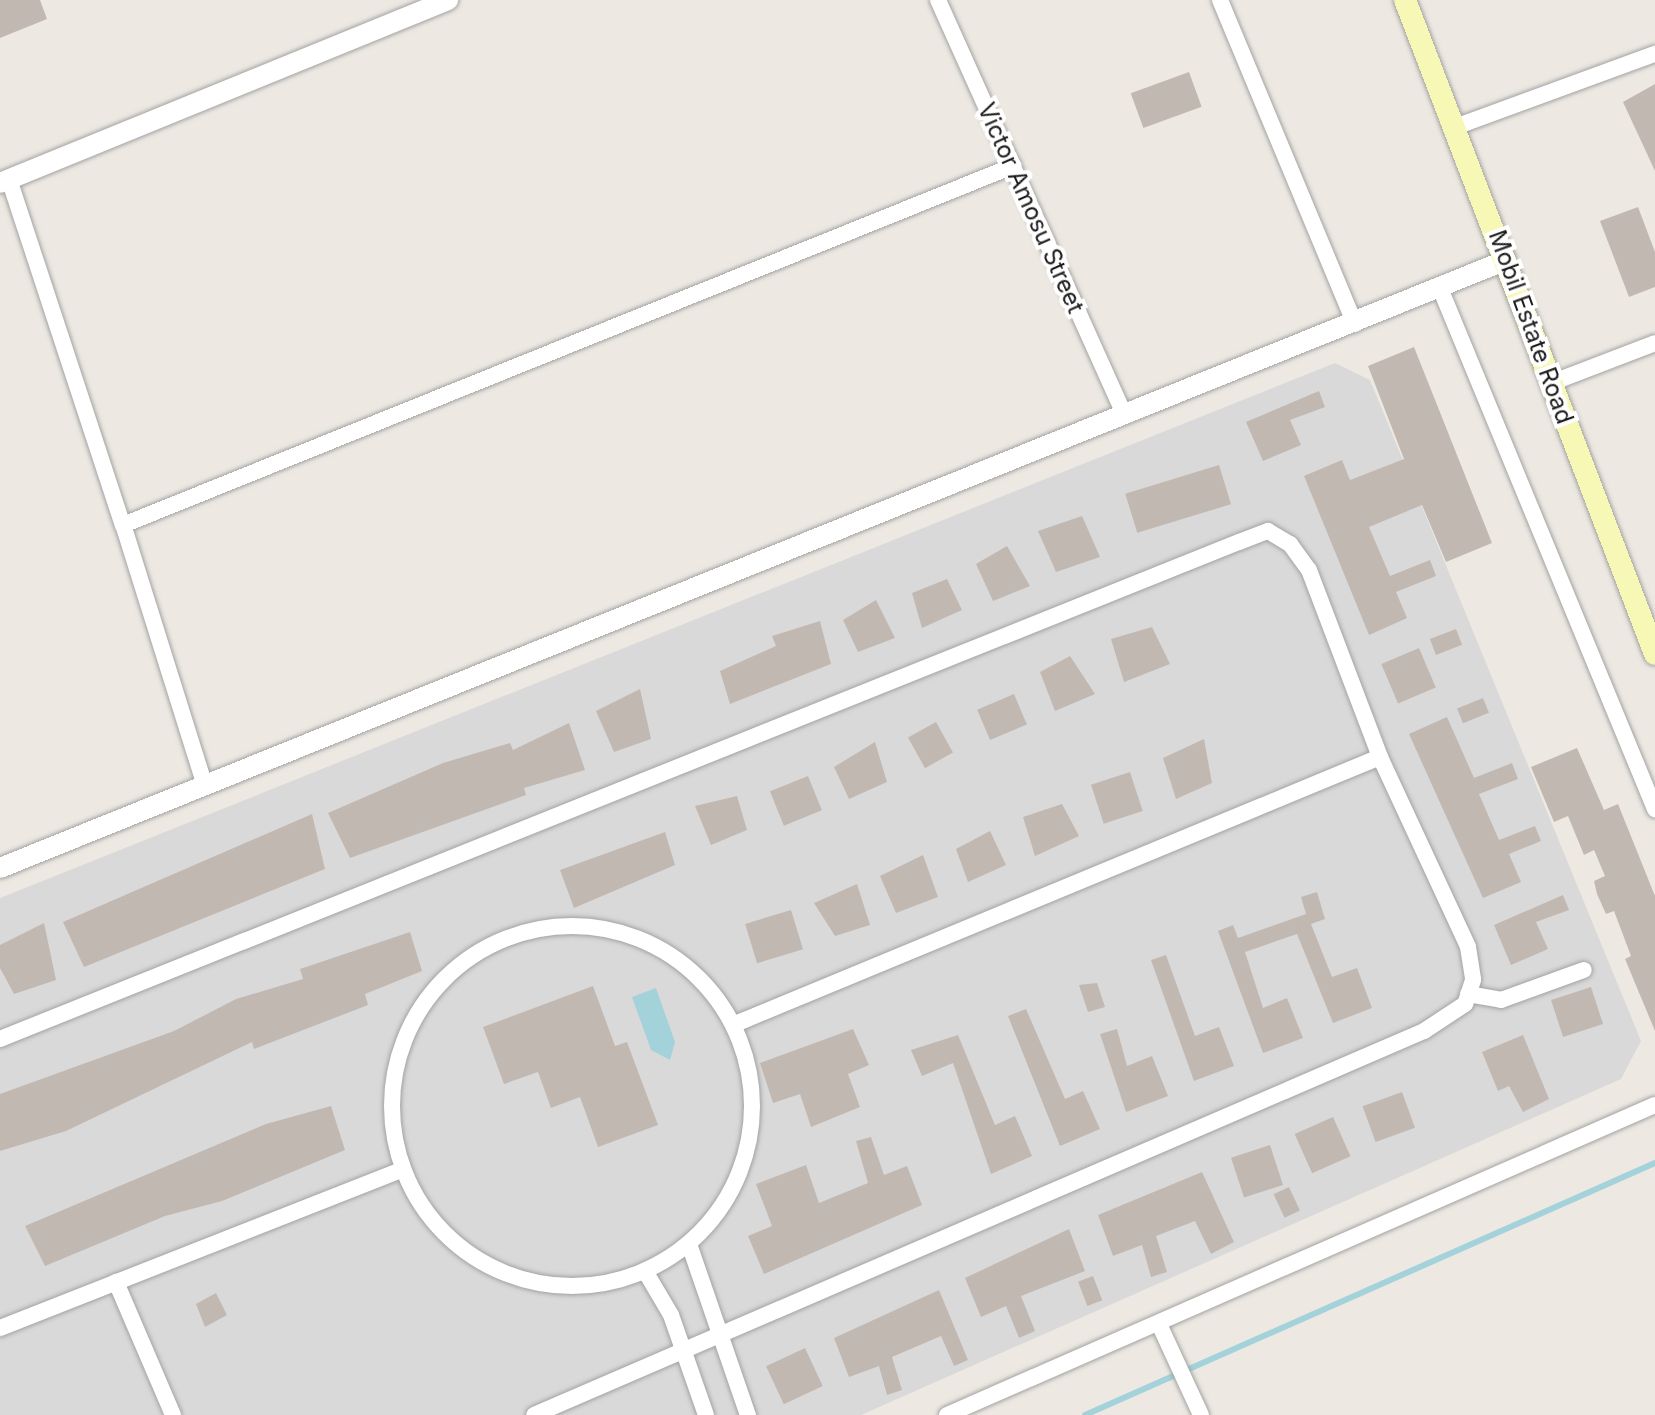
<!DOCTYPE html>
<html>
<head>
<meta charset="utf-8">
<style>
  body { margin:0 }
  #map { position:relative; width:1655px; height:1415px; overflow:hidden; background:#ede9e2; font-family:Inter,sans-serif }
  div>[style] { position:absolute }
  .residential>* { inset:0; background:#dad9d9 }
  .water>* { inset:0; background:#a3d2da }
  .stream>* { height:6px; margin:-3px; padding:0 3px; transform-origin:3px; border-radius:3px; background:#a3d2da }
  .building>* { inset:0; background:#c2b8b2; transform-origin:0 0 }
  .roads { filter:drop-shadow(0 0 2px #a3a3a3) drop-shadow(0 0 2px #a3a3a3) }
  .minor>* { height:16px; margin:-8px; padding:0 8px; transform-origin:8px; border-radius:8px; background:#fff }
  .minor>.ring { margin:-8px; padding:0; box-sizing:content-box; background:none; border:16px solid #fff; border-radius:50% }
  .tertiary>* { height:20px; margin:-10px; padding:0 10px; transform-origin:10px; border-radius:10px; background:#fff }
  .secondary>* { height:22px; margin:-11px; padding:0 11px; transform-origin:11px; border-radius:11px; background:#f7f7b6 }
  span { translate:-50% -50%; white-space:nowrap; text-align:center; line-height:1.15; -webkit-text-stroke:8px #fff; paint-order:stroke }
  .street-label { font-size:24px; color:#1c1c1c }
</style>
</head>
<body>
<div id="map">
  <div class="residential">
    <i style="clip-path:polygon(1335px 363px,1370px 380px,1641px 1041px,1621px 1079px,861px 1415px,0 1415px,0 898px)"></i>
  </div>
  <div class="water">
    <i style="clip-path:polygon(656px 988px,675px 1042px,670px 1060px,651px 1050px,632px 997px)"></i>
  </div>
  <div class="stream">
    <i style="left:1085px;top:1415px;width:623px;rotate:-23.85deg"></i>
  </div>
  <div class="building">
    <i style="clip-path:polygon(0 0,40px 0,47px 19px,0 38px)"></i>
    <i style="left:1189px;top:72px;width:37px;height:62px;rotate:70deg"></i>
    <i style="clip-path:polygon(1655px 84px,1655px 171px,1623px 102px)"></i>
    <i style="clip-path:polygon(1638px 207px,1655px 252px,1655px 287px,1629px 297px,1600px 221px)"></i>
    <i style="clip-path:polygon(1414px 347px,1492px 543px,1446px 562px,1422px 505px,1369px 527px,1390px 576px,1430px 560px,1436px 576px,1396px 592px,1407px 618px,1369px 635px,1304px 476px,1342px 460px,1350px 480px,1404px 459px,1368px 366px)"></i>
    <i style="clip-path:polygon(1319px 391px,1325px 407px,1290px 420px,1301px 445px,1263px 461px,1246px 422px)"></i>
    <i style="left:1219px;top:465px;width:41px;height:98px;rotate:73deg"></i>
    <i style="clip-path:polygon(1082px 516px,1100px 557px,1056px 572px,1038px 531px)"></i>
    <i style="clip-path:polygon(1007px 546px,1030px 586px,993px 601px,976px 564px)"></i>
    <i style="clip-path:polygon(947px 579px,962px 610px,922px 628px,912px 593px)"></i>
    <i style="clip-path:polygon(876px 600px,895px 638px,858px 652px,843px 620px)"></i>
    <i style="clip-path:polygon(820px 621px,831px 664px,730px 704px,720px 671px,776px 646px,772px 636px)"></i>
    <i style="clip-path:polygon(1152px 627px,1170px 664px,1124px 682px,1111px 639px)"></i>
    <i style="left:1456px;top:629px;width:17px;height:28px;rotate:69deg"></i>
    <i style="left:1419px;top:648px;width:43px;height:41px;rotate:67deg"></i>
    <i style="clip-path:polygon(1070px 656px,1095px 694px,1055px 711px,1040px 672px)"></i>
    <i style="clip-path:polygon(640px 689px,651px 739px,614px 752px,596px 711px)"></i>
    <i style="left:1014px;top:694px;width:33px;height:40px;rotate:67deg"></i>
    <i style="left:1483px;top:698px;width:16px;height:28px;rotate:68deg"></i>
    <i style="clip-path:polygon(1447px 717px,1474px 778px,1512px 763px,1518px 779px,1479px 794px,1499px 840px,1535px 826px,1541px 841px,1509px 854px,1521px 882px,1483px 898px,1409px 734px)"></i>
    <i style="left:936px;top:722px;width:35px;height:32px;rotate:61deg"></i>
    <i style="clip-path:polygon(569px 723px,585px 770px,524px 788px,526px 795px,350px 858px,328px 813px,443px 763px,510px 743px,513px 750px)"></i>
    <i style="clip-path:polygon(1204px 739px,1212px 783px,1176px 799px,1163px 758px)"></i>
    <i style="clip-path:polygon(875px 742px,887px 782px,849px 799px,834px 767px)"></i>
    <i style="clip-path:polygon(1577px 748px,1604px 810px,1618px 804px,1655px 896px,1655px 1031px,1625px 959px,1631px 956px,1614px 911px,1606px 914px,1597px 894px,1594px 881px,1605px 876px,1594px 850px,1584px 855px,1568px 816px,1554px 822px,1531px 767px)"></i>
    <i style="left:1130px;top:772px;width:41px;height:41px;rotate:72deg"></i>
    <i style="left:808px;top:776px;width:37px;height:41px;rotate:68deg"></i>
    <i style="clip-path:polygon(737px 796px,747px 830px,711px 845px,695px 806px)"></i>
    <i style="clip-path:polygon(1062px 804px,1079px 836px,1035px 856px,1023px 817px)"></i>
    <i style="clip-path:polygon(312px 814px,325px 869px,84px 967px,63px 922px)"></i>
    <i style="clip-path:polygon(990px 831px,1006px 865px,968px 882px,956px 849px)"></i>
    <i style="clip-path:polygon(665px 832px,675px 865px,574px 908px,560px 870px)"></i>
    <i style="clip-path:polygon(923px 855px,938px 897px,896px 913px,880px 876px)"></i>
    <i style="clip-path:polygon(857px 884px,870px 925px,835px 936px,814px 903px)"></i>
    <i style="clip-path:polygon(1317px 892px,1325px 919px,1311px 924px,1332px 977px,1357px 968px,1372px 1008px,1333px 1023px,1297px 934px,1245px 952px,1263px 1008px,1287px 998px,1303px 1038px,1263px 1053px,1218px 931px,1233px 925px,1238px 938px,1306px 914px,1301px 897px)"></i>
    <i style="clip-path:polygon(1563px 895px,1569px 910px,1536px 922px,1548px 949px,1511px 965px,1494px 925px)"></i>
    <i style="left:791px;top:910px;width:41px;height:48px;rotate:73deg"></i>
    <i style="clip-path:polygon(44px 923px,56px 980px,14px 994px,0 968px,0 945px)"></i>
    <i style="clip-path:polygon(410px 932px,422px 971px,365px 994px,368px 1005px,254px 1049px,252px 1042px,66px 1131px,0 1151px,0 1094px,174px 1031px,236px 999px,303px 979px,300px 969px)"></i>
    <i style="clip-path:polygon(1166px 955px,1195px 1036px,1219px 1027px,1234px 1066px,1194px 1081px,1151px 960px)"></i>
    <i style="clip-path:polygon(1097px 983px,1105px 1007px,1088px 1012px,1079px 985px)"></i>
    <i style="clip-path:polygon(593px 986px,615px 1046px,627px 1042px,658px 1125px,598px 1147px,580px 1097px,551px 1108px,538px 1072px,504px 1084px,483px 1027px)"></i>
    <i style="left:1591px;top:987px;width:39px;height:42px;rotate:72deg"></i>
    <i style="clip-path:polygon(1026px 1009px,1065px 1099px,1083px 1091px,1100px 1129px,1060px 1146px,1008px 1016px)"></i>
    <i style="clip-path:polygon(853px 1029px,869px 1065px,848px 1074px,860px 1107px,811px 1127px,800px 1094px,773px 1103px,760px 1063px)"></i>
    <i style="clip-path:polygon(1117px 1029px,1127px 1066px,1152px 1056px,1168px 1096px,1126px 1112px,1100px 1034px)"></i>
    <i style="clip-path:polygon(958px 1035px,995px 1125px,1015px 1116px,1032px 1156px,991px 1174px,953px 1063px,922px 1076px,911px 1050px)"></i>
    <i style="clip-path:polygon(1523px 1035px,1549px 1099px,1523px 1112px,1509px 1086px,1498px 1091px,1482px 1052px)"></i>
    <i style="left:1402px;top:1092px;width:38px;height:42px;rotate:70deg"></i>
    <i style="clip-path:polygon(331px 1106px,345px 1150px,222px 1201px,165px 1216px,45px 1266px,25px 1226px,266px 1124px)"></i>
    <i style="left:1333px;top:1117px;width:43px;height:42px;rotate:66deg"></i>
    <i style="clip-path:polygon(871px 1137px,884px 1175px,907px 1166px,922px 1205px,764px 1274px,748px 1236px,772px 1226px,756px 1184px,806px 1165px,819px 1203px,868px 1183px,856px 1141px)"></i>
    <i style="left:1270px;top:1145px;width:42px;height:41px;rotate:72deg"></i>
    <i style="clip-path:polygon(1202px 1172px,1234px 1242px,1211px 1254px,1195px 1221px,1156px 1236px,1167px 1272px,1151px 1277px,1142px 1245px,1113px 1256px,1098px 1215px)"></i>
    <i style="left:1289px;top:1187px;width:26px;height:17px;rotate:65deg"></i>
    <i style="clip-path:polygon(1069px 1229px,1085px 1271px,1021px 1296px,1035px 1331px,1019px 1338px,1006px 1306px,981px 1317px,965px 1278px)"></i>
    <i style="left:1093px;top:1276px;width:26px;height:16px;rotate:69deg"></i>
    <i style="clip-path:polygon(939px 1290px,968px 1360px,954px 1366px,941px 1336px,892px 1357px,902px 1390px,887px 1395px,879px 1366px,849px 1377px,834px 1338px)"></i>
    <i style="clip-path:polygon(216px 1293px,227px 1315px,205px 1327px,196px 1304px)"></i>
    <i style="left:805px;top:1348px;width:42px;height:43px;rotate:65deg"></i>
  </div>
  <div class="roads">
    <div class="minor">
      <i style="left:938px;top:0;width:456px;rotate:65.8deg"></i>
      <i style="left:1220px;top:0;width:351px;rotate:67.4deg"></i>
      <i style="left:1455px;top:127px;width:213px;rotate:-20.1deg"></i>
      <i style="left:9px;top:179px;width:364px;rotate:71.8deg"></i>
      <i style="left:1440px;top:288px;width:564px;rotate:67.58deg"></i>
      <i style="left:1551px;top:383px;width:111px;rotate:-21deg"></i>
      <i style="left:205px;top:786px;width:274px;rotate:-107.4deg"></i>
      <i style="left:123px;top:525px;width:960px;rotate:-21.97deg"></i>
      <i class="ring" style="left:392px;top:926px;width:344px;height:344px"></i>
      <i style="left:1468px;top:994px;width:34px;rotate:10deg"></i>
      <i style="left:1501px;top:1000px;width:88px;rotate:-19.9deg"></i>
      <i style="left:735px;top:1024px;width:698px;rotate:-22.49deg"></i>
      <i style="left:0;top:1039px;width:1335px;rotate:-21.86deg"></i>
      <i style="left:1239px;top:542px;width:31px;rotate:-21deg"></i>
      <i style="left:1268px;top:531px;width:26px;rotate:31deg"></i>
      <i style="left:1290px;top:544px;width:32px;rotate:54deg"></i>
      <i style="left:1309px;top:570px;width:200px;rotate:69.2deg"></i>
      <i style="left:1380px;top:757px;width:209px;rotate:65.1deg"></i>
      <i style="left:1468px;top:947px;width:33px;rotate:81deg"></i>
      <i style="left:1473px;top:980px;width:25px;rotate:108deg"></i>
      <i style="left:1465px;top:1004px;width:49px;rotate:146.6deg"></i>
      <i style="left:1424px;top:1031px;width:969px;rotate:156.66deg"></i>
      <i style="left:689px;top:1244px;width:181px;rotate:71deg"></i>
      <i style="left:645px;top:1271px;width:51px;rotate:59.4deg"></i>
      <i style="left:671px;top:1315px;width:106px;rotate:70.7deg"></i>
      <i style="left:116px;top:1282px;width:145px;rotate:66.8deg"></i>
      <i style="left:1159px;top:1324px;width:100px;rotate:65.2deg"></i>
      <i style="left:0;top:1328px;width:431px;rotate:-21.5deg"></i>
      <i style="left:947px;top:1415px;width:773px;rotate:-23.65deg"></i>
    </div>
    <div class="tertiary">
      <i style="left:0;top:183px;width:484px;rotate:-22.2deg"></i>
      <i style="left:0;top:868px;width:1624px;rotate:-21.98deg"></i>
    </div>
    <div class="secondary">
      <i style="left:1405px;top:0;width:700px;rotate:69.08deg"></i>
    </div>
  </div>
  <div class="street-label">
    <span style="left:1031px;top:208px;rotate:66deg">Victor Amosu Street</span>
    <span style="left:1531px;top:327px;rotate:70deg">Mobil Estate Road</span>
  </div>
</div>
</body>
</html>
